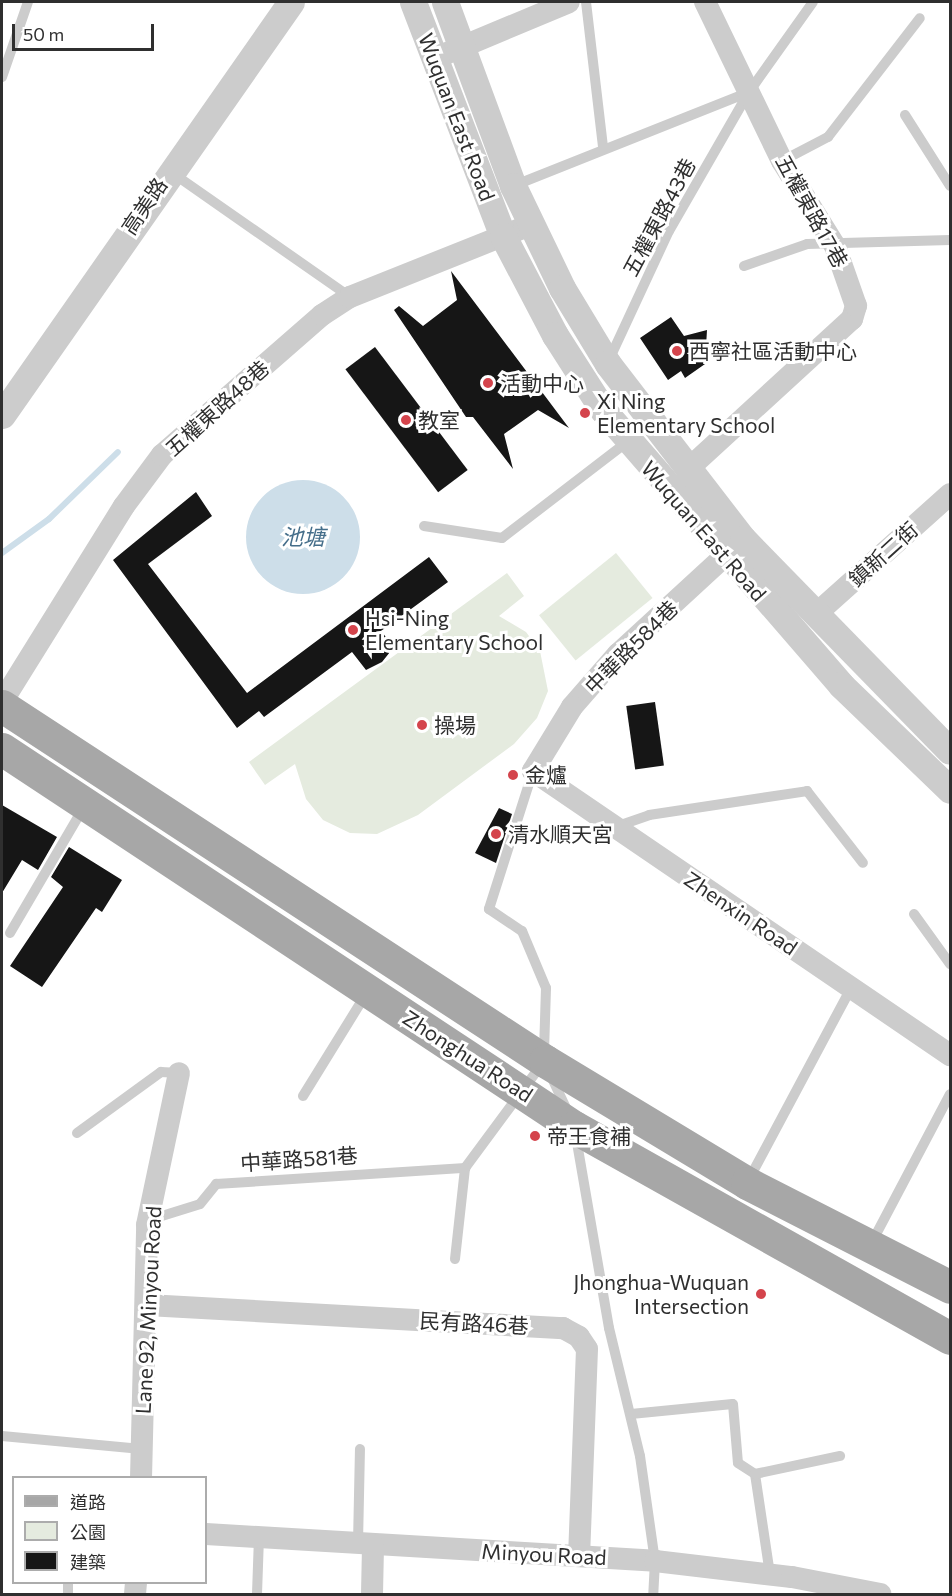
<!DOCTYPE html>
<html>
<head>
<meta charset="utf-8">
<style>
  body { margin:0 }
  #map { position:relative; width:952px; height:1596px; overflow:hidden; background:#fff; font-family:Commissioner,"Noto Sans TC",sans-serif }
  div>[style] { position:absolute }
  .green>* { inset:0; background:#e5ebdf; transform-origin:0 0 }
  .water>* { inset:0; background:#cddee9 }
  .round { border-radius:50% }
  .stream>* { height:6px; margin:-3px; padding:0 3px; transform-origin:3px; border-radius:3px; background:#cddee9 }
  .building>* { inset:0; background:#161616; transform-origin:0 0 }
  .service>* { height:10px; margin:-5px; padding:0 5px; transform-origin:5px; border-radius:5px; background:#ccc }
  .minor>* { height:22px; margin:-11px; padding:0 11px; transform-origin:11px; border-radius:11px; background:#ccc }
  .tertiary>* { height:27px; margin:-13.5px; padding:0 13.5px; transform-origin:13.5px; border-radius:13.5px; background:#ccc }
  .primary>* { height:33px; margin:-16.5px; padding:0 16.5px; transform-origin:16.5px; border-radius:16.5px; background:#a7a7a7 }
  .dots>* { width:16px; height:16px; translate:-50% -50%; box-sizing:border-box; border:3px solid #fff; border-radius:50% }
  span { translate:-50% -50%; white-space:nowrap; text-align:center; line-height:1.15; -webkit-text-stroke:6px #fff; paint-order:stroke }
  .street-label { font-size:21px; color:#2f2f2f }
  .poi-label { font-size:21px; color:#2f2f2f }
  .left { translate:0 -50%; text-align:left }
  .right { translate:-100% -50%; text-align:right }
  .water-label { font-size:22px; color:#456e8a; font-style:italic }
  .frame { position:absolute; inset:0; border:3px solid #2f2f2f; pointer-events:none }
  .legend { position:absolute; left:12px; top:1476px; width:195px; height:108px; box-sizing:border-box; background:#fff; border:2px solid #acacac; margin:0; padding:8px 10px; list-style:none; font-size:18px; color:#2f2f2f }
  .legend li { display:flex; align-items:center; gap:12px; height:30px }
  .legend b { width:30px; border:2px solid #acacac }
  .scale { position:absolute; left:12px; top:24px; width:142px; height:27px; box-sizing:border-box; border:3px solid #2f2f2f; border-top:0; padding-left:8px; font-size:18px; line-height:21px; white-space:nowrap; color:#2f2f2f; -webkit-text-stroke:4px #fff; paint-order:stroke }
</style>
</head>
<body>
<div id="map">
  <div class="green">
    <i style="left:616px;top:553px;width:58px;height:99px;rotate:51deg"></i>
    <i style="clip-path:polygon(507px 573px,524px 596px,499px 616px,526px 632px,540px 651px,548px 691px,537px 718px,514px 744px,418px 815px,377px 834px,350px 833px,323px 820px,306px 799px,295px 764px,265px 785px,249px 762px)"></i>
  </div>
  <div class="water">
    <i class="round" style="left:246px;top:480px;width:114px;height:114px"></i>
  </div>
  <div class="stream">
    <i style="left:2px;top:553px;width:58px;rotate:-35.9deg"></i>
    <i style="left:49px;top:519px;width:96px;rotate:-44.2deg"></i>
  </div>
  <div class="building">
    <i style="clip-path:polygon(451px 271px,569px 428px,538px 410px,504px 434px,513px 469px,473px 417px,466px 417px,394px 310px,399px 306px,423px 326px,457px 300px)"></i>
    <i style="clip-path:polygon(671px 317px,684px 336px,707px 330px,705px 364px,685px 378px,681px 371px,668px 380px,640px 338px)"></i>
    <i style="left:375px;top:347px;width:154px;height:37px;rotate:53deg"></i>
    <i style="clip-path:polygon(196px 492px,212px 516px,148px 564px,247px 693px,429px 557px,448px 582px,381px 631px,394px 647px,382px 662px,366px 670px,352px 652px,264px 717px,259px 711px,237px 728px,113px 560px)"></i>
    <i style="left:655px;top:702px;width:64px;height:29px;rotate:82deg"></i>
    <i style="clip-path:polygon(2px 805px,57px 837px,38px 870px,22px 860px,2px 893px)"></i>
    <i style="clip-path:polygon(499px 808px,512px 814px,496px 863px,475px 853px)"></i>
    <i style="clip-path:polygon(69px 847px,122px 880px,102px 912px,96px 908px,42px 987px,10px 966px,63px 887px,51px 877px)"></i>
  </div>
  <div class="service">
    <i style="left:586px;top:2px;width:145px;rotate:83.3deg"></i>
    <i style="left:2px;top:77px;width:79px;rotate:-70.9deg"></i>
    <i style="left:905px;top:115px;width:84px;rotate:57.6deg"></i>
    <i style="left:782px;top:161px;width:52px;rotate:-27.6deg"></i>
    <i style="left:828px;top:137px;width:150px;rotate:-52.3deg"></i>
    <i style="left:171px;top:172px;width:218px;rotate:34.9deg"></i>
    <i style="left:513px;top:186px;width:254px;rotate:-21.7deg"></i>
    <i style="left:744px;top:266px;width:67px;rotate:-19.2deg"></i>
    <i style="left:807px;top:244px;width:143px;rotate:-1.6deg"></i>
    <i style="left:609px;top:360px;width:142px;rotate:-65.1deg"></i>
    <i style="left:669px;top:231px;width:160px;rotate:-60.1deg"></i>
    <i style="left:749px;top:92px;width:110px;rotate:-54.6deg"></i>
    <i style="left:424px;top:526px;width:79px;rotate:8.7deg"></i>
    <i style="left:502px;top:538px;width:156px;rotate:-37.5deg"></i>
    <i style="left:533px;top:771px;width:145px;rotate:107.7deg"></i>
    <i style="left:489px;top:909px;width:40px;rotate:34deg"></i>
    <i style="left:522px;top:931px;width:62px;rotate:67.2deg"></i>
    <i style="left:546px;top:988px;width:65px;rotate:91.8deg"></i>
    <i style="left:615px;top:827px;width:36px;rotate:-19deg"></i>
    <i style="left:649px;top:815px;width:160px;rotate:-8.6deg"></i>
    <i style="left:807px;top:791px;width:91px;rotate:52.1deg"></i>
    <i style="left:914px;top:914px;width:62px;rotate:54.2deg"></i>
    <i style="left:10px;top:933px;width:146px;rotate:-59.6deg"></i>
    <i style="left:551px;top:1076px;width:38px;rotate:65deg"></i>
    <i style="left:303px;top:1096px;width:120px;rotate:-58.3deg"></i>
    <i style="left:77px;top:1133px;width:104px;rotate:-36deg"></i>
    <i style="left:161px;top:1072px;width:18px;rotate:3deg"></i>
    <i style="left:576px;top:1137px;width:194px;rotate:80.2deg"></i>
    <i style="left:609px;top:1328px;width:132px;rotate:76.4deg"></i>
    <i style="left:640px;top:1456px;width:106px;rotate:81.9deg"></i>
    <i style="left:655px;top:1561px;width:33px;rotate:93deg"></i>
    <i style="left:748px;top:1181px;width:219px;rotate:-61.9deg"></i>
    <i style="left:149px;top:1220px;width:53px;rotate:-17.4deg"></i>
    <i style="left:200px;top:1204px;width:26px;rotate:-51deg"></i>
    <i style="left:216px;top:1184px;width:250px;rotate:-3.7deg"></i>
    <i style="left:465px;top:1168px;width:129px;rotate:-53.5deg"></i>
    <i style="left:872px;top:1242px;width:167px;rotate:-62.2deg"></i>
    <i style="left:455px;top:1259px;width:92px;rotate:-83.7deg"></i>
    <i style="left:631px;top:1414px;width:102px;rotate:-5.6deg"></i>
    <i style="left:733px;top:1404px;width:59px;rotate:85.2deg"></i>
    <i style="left:738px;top:1463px;width:20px;rotate:33deg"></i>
    <i style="left:755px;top:1474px;width:101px;rotate:81.5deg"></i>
    <i style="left:2px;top:1436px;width:140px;rotate:5.3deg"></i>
    <i style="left:755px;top:1474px;width:87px;rotate:-12deg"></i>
    <i style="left:358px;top:1543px;width:94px;rotate:-88.8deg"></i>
    <i style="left:68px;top:1594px;width:12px;rotate:-90deg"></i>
    <i style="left:257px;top:1594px;width:56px;rotate:-88deg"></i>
  </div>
  <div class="minor">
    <i style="left:433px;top:59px;width:147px;rotate:-22.7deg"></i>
    <i style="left:687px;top:470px;width:224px;rotate:-42.5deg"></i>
    <i style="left:852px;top:319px;width:14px;rotate:-73deg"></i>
    <i style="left:856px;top:306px;width:64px;rotate:-109.3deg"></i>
    <i style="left:835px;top:246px;width:100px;rotate:-121.9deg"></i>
    <i style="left:782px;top:161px;width:177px;rotate:-115.8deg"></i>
    <i style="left:740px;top:542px;width:166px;rotate:137.4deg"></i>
    <i style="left:618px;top:654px;width:70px;rotate:131deg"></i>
    <i style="left:572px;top:707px;width:75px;rotate:121.4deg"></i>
    <i style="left:533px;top:771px;width:505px;rotate:34.26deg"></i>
    <i style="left:816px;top:614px;width:180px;rotate:-41.8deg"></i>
    <i style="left:2px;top:702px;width:231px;rotate:-58.1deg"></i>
    <i style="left:124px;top:506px;width:64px;rotate:-53.3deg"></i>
    <i style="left:162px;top:455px;width:213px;rotate:-41.2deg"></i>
    <i style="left:322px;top:315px;width:33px;rotate:-33deg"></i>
    <i style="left:350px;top:297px;width:194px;rotate:-21.8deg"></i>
    <i style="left:147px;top:1305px;width:417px;rotate:3.2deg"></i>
    <i style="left:563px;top:1328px;width:18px;rotate:29deg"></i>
    <i style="left:579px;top:1337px;width:14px;rotate:56deg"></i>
    <i style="left:587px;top:1349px;width:207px;rotate:92.2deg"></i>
    <i style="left:141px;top:1478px;width:253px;rotate:-88.6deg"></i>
    <i style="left:147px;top:1225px;width:155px;rotate:-78.1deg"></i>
    <i style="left:206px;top:1534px;width:450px;rotate:3.4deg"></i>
    <i style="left:655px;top:1561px;width:138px;rotate:6.7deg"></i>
    <i style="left:792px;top:1577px;width:90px;rotate:10.9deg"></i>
    <i style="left:135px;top:1594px;width:12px;rotate:-85deg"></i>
    <i style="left:372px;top:1594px;width:49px;rotate:-88.8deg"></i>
  </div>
  <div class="tertiary">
    <i style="left:413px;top:2px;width:251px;rotate:69deg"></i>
    <i style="left:503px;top:236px;width:112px;rotate:62.3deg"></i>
    <i style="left:555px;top:335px;width:89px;rotate:57.4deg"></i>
    <i style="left:603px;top:410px;width:364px;rotate:49.1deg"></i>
    <i style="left:841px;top:685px;width:151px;rotate:43.9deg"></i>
    <i style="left:445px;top:2px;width:196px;rotate:69.7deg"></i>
    <i style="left:513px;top:186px;width:113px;rotate:64.3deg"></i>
    <i style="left:562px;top:288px;width:89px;rotate:58.8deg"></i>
    <i style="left:608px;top:364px;width:221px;rotate:52.4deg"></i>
    <i style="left:743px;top:539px;width:296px;rotate:45.7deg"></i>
    <i style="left:2px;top:415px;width:504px;rotate:-55.02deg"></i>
  </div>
  <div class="primary">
    <i style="left:2px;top:706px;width:649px;rotate:33.18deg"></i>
    <i style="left:545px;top:1061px;width:236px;rotate:31.1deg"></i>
    <i style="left:747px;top:1183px;width:228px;rotate:27.1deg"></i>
    <i style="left:2px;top:749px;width:686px;rotate:33.46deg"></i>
    <i style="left:574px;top:1127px;width:431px;rotate:29.3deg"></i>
  </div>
  <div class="dots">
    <i style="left:677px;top:351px;background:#d4444c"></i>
    <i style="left:488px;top:383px;background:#d4444c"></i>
    <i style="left:585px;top:413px;background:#d4444c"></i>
    <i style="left:406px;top:420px;background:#d4444c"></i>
    <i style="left:353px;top:630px;background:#d4444c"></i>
    <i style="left:422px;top:725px;background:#d4444c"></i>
    <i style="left:513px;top:775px;background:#d4444c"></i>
    <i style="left:496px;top:834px;background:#d4444c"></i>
    <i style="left:535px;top:1136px;background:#d4444c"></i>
    <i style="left:761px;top:1294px;background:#d4444c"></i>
  </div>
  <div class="street-label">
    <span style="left:457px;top:117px;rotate:69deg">Wuquan East Road</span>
    <span style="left:144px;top:206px;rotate:-56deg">高美路</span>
    <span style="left:812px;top:211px;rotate:61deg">五權東路17巷</span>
    <span style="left:659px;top:217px;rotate:-62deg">五權東路43巷</span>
    <span style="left:217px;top:408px;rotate:-42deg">五權東路48巷</span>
    <span style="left:704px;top:531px;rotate:49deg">Wuquan East Road</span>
    <span style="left:883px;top:554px;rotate:-42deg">鎮新二街</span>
    <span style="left:631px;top:647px;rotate:-45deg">中華路584巷</span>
    <span style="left:741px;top:913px;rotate:34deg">Zhenxin Road</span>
    <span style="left:468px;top:1056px;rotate:33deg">Zhonghua Road</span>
    <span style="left:299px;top:1159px;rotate:-4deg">中華路581巷</span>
    <span style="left:148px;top:1310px;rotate:-87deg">Lane 92, Minyou Road</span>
    <span style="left:474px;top:1323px;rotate:3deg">民有路46巷</span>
    <span style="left:544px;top:1554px;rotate:3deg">Minyou Road</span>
  </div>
  <div class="poi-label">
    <span class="left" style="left:689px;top:351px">西寧社區活動中心</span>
    <span class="left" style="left:500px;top:383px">活動中心</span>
    <span class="left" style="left:597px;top:413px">Xi Ning<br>Elementary School</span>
    <span class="left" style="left:418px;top:420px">教室</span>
    <span class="left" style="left:365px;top:630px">Hsi-Ning<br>Elementary School</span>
    <span class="left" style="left:434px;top:725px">操場</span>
    <span class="left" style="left:525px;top:775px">金爐</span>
    <span class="left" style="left:508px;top:834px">清水順天宮</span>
    <span class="left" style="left:547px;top:1136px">帝王食補</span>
    <span class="right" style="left:749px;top:1294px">Jhonghua-Wuquan<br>Intersection</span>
  </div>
  <div class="water-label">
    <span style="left:303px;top:537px">池塘</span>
  </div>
  <div class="frame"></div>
  <ul class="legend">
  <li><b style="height:8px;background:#a7a7a7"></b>道路</li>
  <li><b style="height:16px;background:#e5ebdf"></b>公園</li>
  <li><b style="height:16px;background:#161616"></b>建築</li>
  </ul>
  <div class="scale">50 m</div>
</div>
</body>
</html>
